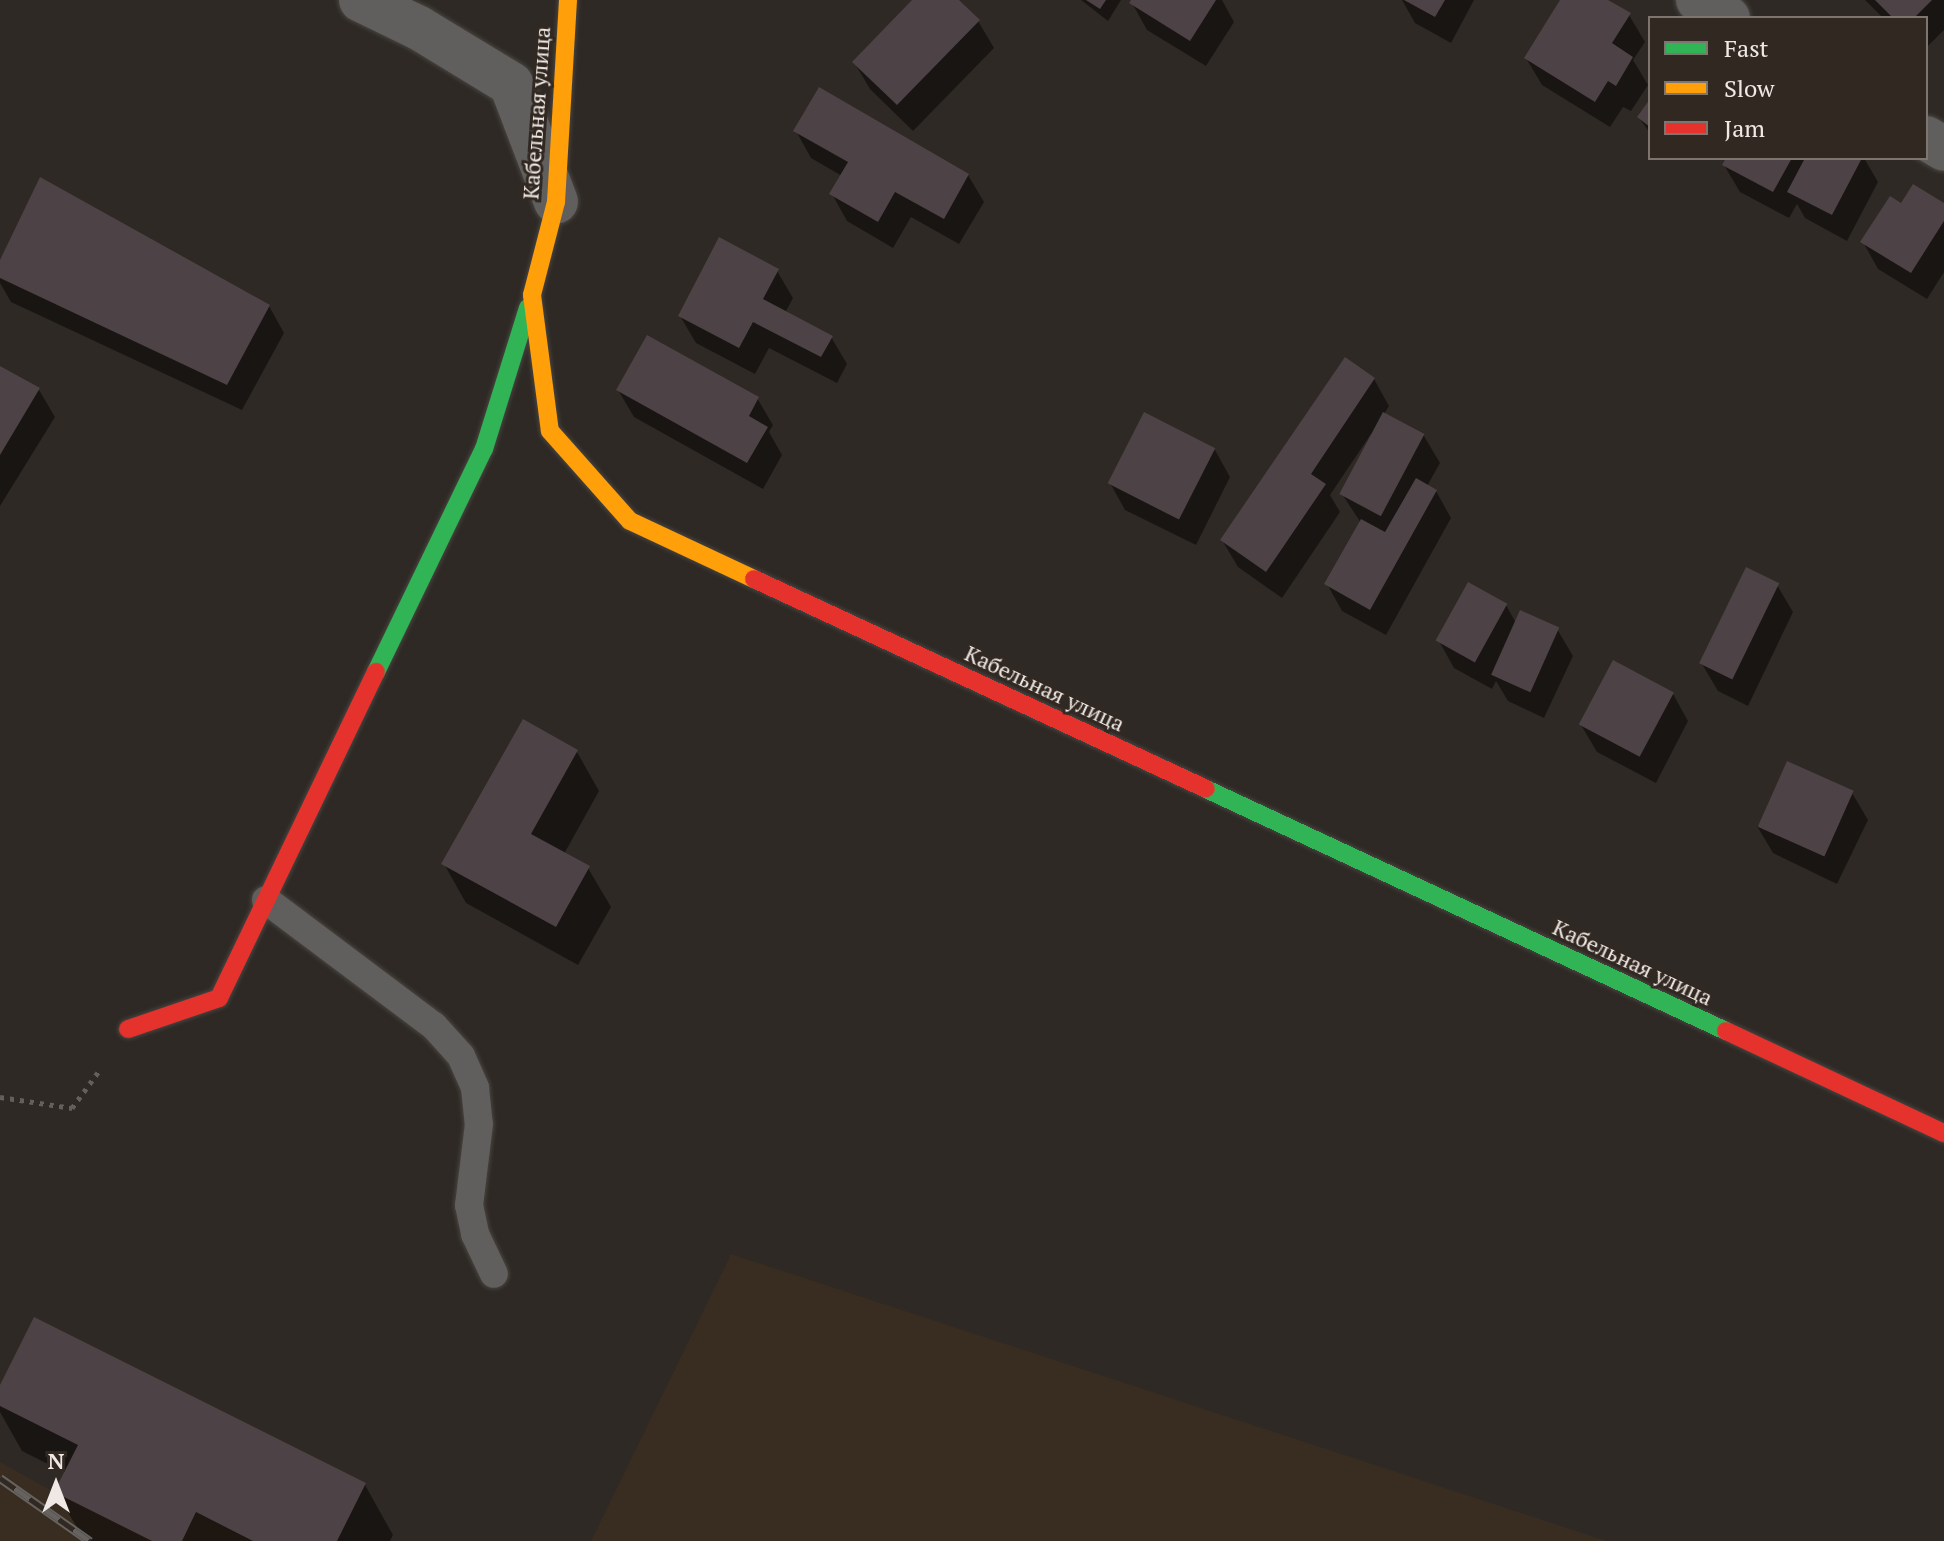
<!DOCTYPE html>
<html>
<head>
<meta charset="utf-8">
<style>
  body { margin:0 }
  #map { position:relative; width:1944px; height:1541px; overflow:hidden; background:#2e2924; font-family:"PT Serif",serif }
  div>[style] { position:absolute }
  .built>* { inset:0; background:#392c21 }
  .shadow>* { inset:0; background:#0007 }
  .building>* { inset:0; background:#4d4246; transform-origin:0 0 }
  .path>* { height:5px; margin-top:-2.5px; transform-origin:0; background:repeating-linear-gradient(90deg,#625f5c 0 4px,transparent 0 10px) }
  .roads { filter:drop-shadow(0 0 2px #484440) drop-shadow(0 0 2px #484440) }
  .lane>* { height:28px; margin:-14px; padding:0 14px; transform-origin:14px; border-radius:14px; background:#605f5d }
  .street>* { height:44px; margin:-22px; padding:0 22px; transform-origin:22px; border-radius:22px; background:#605f5d }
  .fast>* { height:18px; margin:-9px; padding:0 9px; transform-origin:9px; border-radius:9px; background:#30b455 }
  .slow>* { height:18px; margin:-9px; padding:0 9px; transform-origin:9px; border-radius:9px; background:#ff9f0a }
  .jam>* { height:18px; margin:-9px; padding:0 9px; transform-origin:9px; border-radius:9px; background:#e5322d }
  .rail>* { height:9px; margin-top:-4.5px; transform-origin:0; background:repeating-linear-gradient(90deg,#312821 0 18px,#656260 0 36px); box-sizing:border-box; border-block:2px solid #656260 }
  span { translate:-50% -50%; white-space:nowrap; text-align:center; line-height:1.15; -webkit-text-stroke:6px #312821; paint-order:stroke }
  .street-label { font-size:22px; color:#efe8e4 }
  .legend { position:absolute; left:1648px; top:16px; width:280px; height:144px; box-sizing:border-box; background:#312821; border:2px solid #7d756f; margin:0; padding:10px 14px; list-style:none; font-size:24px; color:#efe8e4 }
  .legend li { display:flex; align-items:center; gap:16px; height:40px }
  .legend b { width:40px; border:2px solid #7d756f }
  .north { position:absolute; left:16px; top:1445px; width:80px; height:80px; -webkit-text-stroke:6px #312821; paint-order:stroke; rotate:0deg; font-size:22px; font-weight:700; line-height:32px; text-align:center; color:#efe8e4 }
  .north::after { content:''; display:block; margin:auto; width:28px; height:36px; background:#efe8e4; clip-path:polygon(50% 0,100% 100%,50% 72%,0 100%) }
</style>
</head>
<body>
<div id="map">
  <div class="built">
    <i style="clip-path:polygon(731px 1254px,1607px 1541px,591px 1541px)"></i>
    <i style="clip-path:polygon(0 1462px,54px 1492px,152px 1541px,0 1541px)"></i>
    <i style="clip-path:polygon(196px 1512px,253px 1541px,182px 1541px)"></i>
  </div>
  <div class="shadow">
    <i style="clip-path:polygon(915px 0,956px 0,978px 21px,994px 48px,913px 131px,870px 89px,854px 62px)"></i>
    <i style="clip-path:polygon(1081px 0,1121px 0,1108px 21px)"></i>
    <i style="clip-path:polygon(1133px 0,1222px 0,1234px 22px,1206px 66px,1147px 30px,1132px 3px)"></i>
    <i style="clip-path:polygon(1402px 0,1474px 0,1451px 43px,1415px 23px)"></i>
    <i style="clip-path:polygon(1562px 0,1605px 0,1629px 15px,1645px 42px,1633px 60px,1648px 85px,1631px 111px,1623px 107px,1610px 127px,1542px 85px,1526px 58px)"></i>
    <i style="clip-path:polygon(1865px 0,1944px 0,1944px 30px,1926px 48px,1926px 18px,1883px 18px)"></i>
    <i style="clip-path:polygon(1650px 102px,1650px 133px,1639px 118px)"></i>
    <i style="clip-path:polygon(796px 131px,968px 175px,984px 202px,959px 244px,911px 217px,893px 248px,847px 221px,832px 194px,842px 176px,811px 158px)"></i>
    <i style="clip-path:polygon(1728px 158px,1864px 158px,1878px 182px,1847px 241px,1805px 218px,1797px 204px,1789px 218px,1740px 192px,1724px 165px)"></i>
    <i style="clip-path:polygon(1902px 205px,1944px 206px,1944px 272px,1927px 299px,1878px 269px,1863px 242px)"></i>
    <i style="clip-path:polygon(0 265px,269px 306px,284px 333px,242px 410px,11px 302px,0 283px)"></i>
    <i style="clip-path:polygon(777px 271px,793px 298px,785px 313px,831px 337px,847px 364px,837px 383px,769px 348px,755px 374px,696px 343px,680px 316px)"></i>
    <i style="clip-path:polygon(0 369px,39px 390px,55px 417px,0 506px)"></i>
    <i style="clip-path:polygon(1374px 379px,1389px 406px,1384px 414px,1424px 436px,1440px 463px,1427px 486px,1436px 491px,1451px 518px,1386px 635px,1342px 611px,1327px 584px,1361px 523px,1342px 494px,1373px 436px,1371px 434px,1330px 495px,1340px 512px,1282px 598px,1238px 567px,1222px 540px)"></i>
    <i style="clip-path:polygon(618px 390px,757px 398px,773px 425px,769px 432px,782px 455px,763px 489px,634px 417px)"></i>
    <i style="clip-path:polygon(1215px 450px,1230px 477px,1196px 545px,1125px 510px,1110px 483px)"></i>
    <i style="clip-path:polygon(1777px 585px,1793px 612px,1748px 706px,1718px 691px,1702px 664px)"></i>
    <i style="clip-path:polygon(1506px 605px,1516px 623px,1557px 629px,1573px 656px,1544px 718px,1508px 701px,1496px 681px,1492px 689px,1454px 668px,1439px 641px)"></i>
    <i style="clip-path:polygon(1673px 694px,1688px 721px,1656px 783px,1597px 752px,1581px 725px)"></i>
    <i style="clip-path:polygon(577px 752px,599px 791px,564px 854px,588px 868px,611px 907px,578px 965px,466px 903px,444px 864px)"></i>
    <i style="clip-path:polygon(1852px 793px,1868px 820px,1837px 884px,1773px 853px,1757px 826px)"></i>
    <i style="clip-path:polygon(0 1390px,365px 1485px,393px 1535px,390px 1541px,85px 1541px,56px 1492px,66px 1473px,22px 1451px,0 1412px)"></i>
  </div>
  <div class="building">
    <i style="clip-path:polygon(912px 0,959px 0,980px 20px,897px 105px,852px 62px)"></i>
    <i style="clip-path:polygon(1086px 0,1106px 0,1100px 9px)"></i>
    <i style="clip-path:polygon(1131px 0,1216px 0,1190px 41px,1129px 3px)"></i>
    <i style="clip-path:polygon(1404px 0,1445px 0,1435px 17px)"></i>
    <i style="clip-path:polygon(1560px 0,1608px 0,1631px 13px,1612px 43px,1633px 57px,1616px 86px,1608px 81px,1595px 102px,1524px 58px)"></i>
    <i style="clip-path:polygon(1875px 0,1932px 0,1914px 18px,1893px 18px)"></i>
    <i style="clip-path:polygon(819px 87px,969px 174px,944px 219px,895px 192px,878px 222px,829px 194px,848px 162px,793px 131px)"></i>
    <i style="clip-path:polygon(1650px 99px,1650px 127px,1637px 117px)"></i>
    <i style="clip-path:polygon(1726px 158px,1792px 158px,1773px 192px,1722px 165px)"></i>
    <i style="clip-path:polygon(1805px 158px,1862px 158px,1832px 215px,1787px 192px)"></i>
    <i style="clip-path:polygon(40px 177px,270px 305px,227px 385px,0 278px,0 260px)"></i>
    <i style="clip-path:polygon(1913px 184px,1944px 203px,1944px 221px,1911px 273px,1860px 242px,1890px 196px,1901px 203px)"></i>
    <i style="clip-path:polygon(719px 237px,779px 269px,763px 299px,833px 336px,821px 357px,753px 322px,739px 348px,678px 316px)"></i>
    <i style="clip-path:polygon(647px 335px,759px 397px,749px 416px,768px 427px,747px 463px,616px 390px)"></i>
    <i style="clip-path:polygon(1345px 357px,1375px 378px,1311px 474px,1326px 484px,1266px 572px,1220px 540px)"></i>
    <i style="clip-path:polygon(0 366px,40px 388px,0 455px)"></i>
    <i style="left:1144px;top:412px;width:80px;height:80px;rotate:27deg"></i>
    <i style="left:1383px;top:412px;width:47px;height:93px;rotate:28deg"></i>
    <i style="clip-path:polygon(1416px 478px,1437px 490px,1370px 610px,1324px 584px,1361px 519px,1385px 532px)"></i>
    <i style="left:1746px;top:567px;width:37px;height:107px;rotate:26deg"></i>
    <i style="left:1468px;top:582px;width:45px;height:67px;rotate:29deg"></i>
    <i style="left:1520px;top:610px;width:43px;height:71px;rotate:24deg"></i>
    <i style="left:1613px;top:660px;width:69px;height:73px;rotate:28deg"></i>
    <i style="clip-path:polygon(523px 719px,578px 750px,531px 834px,590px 866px,556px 927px,441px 864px)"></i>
    <i style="left:1787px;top:761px;width:73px;height:72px;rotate:24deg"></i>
    <i style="clip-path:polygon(34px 1317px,366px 1483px,337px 1541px,253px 1541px,196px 1512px,182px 1541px,152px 1541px,54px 1492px,78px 1445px,0 1406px,0 1385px)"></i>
  </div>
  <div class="path">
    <i style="left:0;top:1097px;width:73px;rotate:8.7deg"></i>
    <i style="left:72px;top:1108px;width:46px;rotate:-53.9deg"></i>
  </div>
  <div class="roads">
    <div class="lane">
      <i style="left:266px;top:900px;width:210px;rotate:36.9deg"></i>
      <i style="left:434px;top:1026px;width:40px;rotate:48deg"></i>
      <i style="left:461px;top:1056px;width:35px;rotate:66deg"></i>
      <i style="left:475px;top:1088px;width:36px;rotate:84deg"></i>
      <i style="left:479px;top:1124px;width:82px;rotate:97deg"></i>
      <i style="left:469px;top:1205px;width:30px;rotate:78deg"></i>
      <i style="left:475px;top:1234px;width:44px;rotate:64.6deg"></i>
    </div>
    <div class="street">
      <i style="left:361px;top:0;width:64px;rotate:25.8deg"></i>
      <i style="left:419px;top:28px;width:108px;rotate:31.3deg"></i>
      <i style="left:511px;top:84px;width:126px;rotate:69.1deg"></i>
      <i style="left:1698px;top:0;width:35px;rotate:31deg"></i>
      <i style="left:1926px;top:138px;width:21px;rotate:31deg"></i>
    </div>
    <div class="fast">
      <i style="left:376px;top:672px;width:248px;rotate:-64.2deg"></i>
      <i style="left:484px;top:449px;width:148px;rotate:-72.7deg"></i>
      <i style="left:1206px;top:789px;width:574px;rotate:24.96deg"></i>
    </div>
    <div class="slow">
      <i style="left:568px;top:0;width:202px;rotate:93.4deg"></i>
      <i style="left:556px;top:202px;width:96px;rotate:104.5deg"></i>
      <i style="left:532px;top:295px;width:137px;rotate:82.5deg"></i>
      <i style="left:550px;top:431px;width:120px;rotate:48.4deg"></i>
      <i style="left:630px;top:521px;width:137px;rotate:25.1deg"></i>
    </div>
    <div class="jam">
      <i style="left:754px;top:579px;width:498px;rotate:24.9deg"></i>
      <i style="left:128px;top:1029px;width:96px;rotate:-18.8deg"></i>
      <i style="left:219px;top:998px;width:362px;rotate:-64.3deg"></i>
      <i style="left:1726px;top:1031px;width:241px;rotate:25.1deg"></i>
    </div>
  </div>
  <div class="rail">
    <i style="left:0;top:1478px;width:110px;rotate:35deg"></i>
  </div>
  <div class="street-label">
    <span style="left:536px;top:113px;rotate:-86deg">Кабельная улица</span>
    <span style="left:1045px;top:688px;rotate:25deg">Кабельная улица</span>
    <span style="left:1633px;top:962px;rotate:25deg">Кабельная улица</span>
  </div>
  <ul class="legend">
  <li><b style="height:10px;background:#30b455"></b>Fast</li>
  <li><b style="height:10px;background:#ff9f0a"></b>Slow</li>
  <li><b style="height:10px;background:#e5322d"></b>Jam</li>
  </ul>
  <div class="north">N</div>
</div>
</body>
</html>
